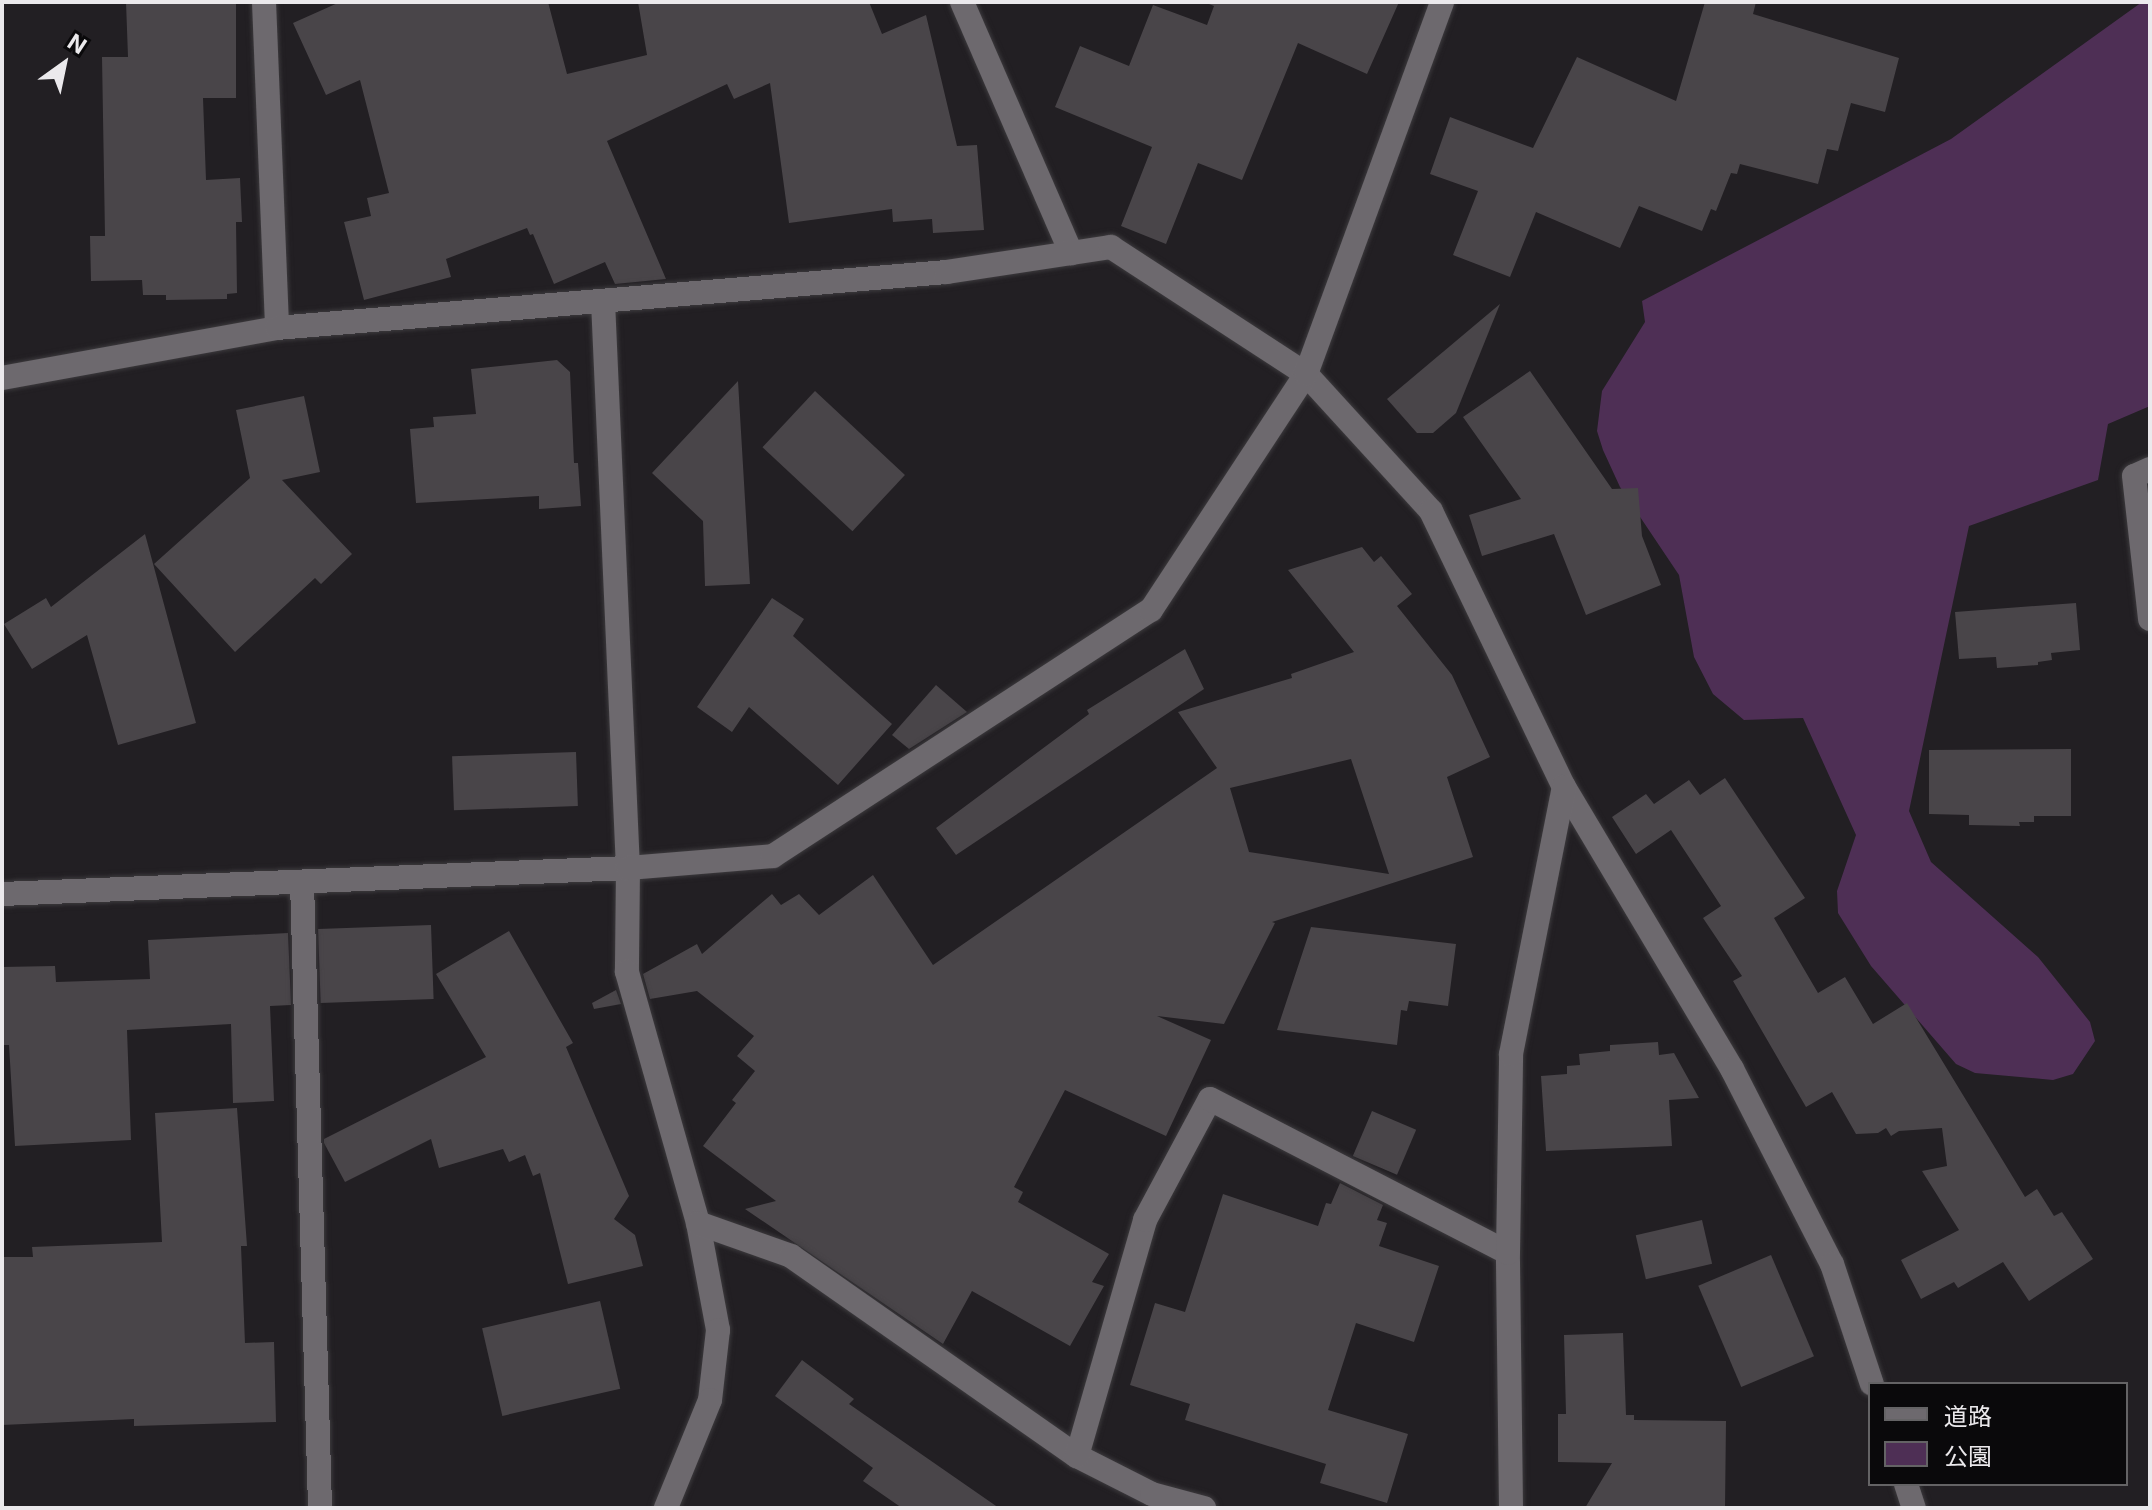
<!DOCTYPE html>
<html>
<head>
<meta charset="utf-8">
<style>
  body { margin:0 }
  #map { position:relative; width:2152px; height:1510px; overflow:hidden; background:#221f23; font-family:Inter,"Noto Sans JP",sans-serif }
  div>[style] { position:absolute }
  .green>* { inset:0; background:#4e2f55 }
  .building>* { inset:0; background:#494549; transform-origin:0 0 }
  .roads { filter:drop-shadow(0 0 2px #3c3a3d) drop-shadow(0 0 2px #3c3a3d) }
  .minor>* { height:24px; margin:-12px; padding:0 12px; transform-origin:12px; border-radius:12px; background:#6d696e }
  span { translate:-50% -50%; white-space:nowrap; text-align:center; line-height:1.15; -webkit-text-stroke:7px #0a090b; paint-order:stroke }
  .frame { position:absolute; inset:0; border:4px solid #ebe9ec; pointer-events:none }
  .legend { position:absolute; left:1868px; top:1382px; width:260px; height:104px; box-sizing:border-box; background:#0a090b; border:2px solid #646365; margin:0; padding:10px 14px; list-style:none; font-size:24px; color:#ebe9ec }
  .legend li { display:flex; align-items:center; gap:16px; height:40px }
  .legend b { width:40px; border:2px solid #646365 }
  .north { position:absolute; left:24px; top:24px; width:80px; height:80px; -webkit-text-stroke:6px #0a090b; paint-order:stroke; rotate:33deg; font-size:22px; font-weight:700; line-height:32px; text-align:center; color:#ebe9ec }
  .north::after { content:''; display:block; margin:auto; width:28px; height:36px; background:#ebe9ec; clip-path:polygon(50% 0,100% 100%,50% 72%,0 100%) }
</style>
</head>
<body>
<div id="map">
  <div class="green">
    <i style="clip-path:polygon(2142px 2px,2150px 2px,2150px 406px,2108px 424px,2098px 480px,1969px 526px,1909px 811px,1931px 862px,2038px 957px,2090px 1022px,2095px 1041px,2073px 1074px,2053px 1080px,1975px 1073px,1956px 1064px,1871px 966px,1838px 913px,1837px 891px,1856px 835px,1803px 718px,1744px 720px,1713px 694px,1694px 657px,1679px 575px,1620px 487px,1603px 450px,1597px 431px,1602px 391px,1645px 322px,1642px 301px,1951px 139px)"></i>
  </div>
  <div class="building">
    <i style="clip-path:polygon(126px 2px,236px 2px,236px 98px,203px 98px,206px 180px,240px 178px,242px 222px,236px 222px,237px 293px,227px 294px,227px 299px,166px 300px,166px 295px,143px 295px,142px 280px,91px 281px,90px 236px,105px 236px,102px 57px,128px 57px)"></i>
    <i style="clip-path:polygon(340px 2px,548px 2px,567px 74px,647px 55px,638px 2px,869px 2px,882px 34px,926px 15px,957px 146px,977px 145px,984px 230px,933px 233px,932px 219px,893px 222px,892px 209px,789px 223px,770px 83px,734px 99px,727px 84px,607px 141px,666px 279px,615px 284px,605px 262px,554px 284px,533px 234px,530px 235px,527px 228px,446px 259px,451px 277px,364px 300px,344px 222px,371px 216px,367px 198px,389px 193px,360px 80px,326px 95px,293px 23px)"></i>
    <i style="clip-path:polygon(1204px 2px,1399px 2px,1367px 74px,1298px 43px,1242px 180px,1198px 163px,1166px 244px,1121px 226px,1152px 147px,1055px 107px,1080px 46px,1129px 66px,1153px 5px,1207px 25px,1214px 6px)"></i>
    <i style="clip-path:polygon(1705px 2px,1756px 2px,1753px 14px,1899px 58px,1885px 112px,1851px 103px,1838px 151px,1827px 149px,1818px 184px,1740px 164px,1737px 174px,1731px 173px,1716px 211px,1711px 209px,1702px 231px,1639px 206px,1620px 248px,1536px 212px,1510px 277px,1453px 255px,1478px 191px,1430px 174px,1450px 117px,1533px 148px,1577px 57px,1676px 101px)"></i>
    <i style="clip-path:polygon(1500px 304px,1456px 413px,1433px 433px,1417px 433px,1387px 399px)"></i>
    <i style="clip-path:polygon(557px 360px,570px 372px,574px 463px,578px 463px,581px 506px,539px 509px,539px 496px,416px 503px,410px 429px,434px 427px,433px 417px,476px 414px,471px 369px)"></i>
    <i style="clip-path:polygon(1530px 371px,1612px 489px,1638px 488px,1642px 536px,1661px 585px,1586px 615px,1554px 534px,1482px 556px,1469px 515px,1521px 499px,1463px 417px)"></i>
    <i style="clip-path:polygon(738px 381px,750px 584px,705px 586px,703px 521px,652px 473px)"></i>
    <i style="left:815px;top:391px;width:123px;height:77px;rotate:43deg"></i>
    <i style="clip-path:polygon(304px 396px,320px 472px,282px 480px,352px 554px,321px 584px,315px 578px,235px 652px,154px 564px,250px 478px,236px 410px)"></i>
    <i style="clip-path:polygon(145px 534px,196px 723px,118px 745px,87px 635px,32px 669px,4px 624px,46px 598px,51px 607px)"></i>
    <i style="clip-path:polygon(evenodd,1362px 547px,1374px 562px,1381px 556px,1412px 594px,1397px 606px,1452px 675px,1490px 757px,1447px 777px,1473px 857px,1272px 922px,1275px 923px,1224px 1024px,1157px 1016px,1211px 1040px,1166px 1136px,1065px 1090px,1014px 1187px,1023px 1192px,1018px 1202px,1109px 1254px,1092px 1282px,1104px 1286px,1070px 1346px,972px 1291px,943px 1344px,745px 1209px,776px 1201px,703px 1146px,736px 1103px,732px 1100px,755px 1071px,737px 1056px,754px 1036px,697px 991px,650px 999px,643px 974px,697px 944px,702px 954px,772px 894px,781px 905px,799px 894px,819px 915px,873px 875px,933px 965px,1217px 768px,1178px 712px,1292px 678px,1291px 674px,1354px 652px,1288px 570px,1362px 547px,1351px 759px,1389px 874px,1249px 852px,1230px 788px,1351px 759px)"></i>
    <i style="clip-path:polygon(772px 598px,804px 619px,793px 636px,892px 724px,838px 785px,749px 707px,732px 732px,697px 707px)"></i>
    <i style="clip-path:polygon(2076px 603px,2080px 650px,2051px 653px,2052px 660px,2038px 662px,2038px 665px,1997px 668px,1996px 657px,1959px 659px,1955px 612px)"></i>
    <i style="clip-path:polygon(1185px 649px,1204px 689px,956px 855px,936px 828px,1089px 714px,1087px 710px)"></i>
    <i style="clip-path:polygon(936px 685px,967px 712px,909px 749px,892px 735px)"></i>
    <i style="clip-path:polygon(2071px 749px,2071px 816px,2034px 816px,2034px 822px,2019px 822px,2020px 826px,1969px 825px,1969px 815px,1929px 814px,1929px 750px)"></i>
    <i style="left:576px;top:752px;width:54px;height:124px;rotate:88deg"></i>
    <i style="clip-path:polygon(1725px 778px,1805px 898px,1774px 918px,1818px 993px,1845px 977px,1873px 1024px,1907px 1003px,2025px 1197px,2037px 1189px,2054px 1216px,2062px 1212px,2093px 1259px,2029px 1301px,2003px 1262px,1958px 1288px,1954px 1282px,1921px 1299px,1901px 1260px,1959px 1230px,1922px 1171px,1947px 1166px,1942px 1128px,1899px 1131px,1891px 1136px,1886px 1128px,1878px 1133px,1856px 1134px,1832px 1092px,1806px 1107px,1733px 981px,1742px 976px,1703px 918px,1721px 906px,1671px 830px,1636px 854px,1612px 817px,1646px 794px,1654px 804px,1689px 780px,1700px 795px)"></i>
    <i style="left:431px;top:925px;width:74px;height:113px;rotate:88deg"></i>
    <i style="clip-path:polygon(1311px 927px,1456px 944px,1448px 1006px,1409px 1001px,1407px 1011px,1401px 1010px,1397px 1045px,1277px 1030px)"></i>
    <i style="clip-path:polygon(509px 931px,573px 1043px,566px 1047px,629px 1196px,614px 1219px,635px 1235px,643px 1266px,568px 1284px,540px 1173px,533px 1176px,525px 1155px,509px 1162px,503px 1149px,439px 1168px,431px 1139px,345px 1182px,324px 1143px,324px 1139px,486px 1057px,436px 974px)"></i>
    <i style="clip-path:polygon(288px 933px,291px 1005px,270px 1006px,274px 1101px,233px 1103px,231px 1024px,127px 1030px,131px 1140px,15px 1146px,9px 1045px,2px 1045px,2px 967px,55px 966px,56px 982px,150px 979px,148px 940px)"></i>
    <i style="clip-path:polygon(616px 990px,621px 1004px,594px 1009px,592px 1003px)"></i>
    <i style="clip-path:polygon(1658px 1042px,1659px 1055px,1674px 1053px,1699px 1098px,1669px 1100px,1672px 1146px,1546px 1151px,1541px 1076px,1567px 1074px,1567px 1066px,1580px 1065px,1579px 1054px,1610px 1051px,1610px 1045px)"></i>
    <i style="clip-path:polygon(237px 1108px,247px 1246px,241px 1246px,245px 1343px,274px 1342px,276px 1422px,134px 1426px,134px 1419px,2px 1425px,2px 1257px,33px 1257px,32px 1247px,162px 1242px,155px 1113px)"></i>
    <i style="left:1372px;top:1111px;width:48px;height:49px;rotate:23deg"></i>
    <i style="clip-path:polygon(1340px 1183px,1383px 1205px,1377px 1220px,1387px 1223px,1379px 1246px,1439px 1266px,1414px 1342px,1356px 1323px,1328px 1410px,1408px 1434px,1387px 1503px,1320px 1483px,1326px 1464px,1185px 1420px,1190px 1404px,1130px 1385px,1155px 1303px,1185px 1312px,1223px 1194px,1318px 1226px,1326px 1203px,1331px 1204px)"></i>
    <i style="left:1702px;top:1220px;width:45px;height:68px;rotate:77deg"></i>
    <i style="left:1771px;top:1255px;width:110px;height:79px;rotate:67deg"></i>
    <i style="left:600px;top:1301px;width:90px;height:121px;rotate:77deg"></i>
    <i style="clip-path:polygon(1623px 1333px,1626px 1415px,1634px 1415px,1634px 1420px,1726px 1421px,1725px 1508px,1585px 1508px,1612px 1463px,1558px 1462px,1558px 1414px,1566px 1414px,1564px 1335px)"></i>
    <i style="clip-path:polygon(802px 1360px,854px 1399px,849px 1404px,999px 1508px,902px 1508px,863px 1481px,873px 1468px,775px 1396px)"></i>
  </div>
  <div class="roads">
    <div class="minor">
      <i style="left:264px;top:2px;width:326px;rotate:87.7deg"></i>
      <i style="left:962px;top:2px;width:274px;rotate:66.5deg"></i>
      <i style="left:603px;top:301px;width:568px;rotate:87.48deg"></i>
      <i style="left:628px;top:868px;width:104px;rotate:90.6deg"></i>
      <i style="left:627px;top:972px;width:261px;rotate:74.2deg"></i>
      <i style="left:698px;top:1223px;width:109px;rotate:79.4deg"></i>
      <i style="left:718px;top:1330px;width:70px;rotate:96.5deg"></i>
      <i style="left:710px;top:1400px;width:117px;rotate:112.2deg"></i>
      <i style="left:2px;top:378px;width:280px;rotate:-10.3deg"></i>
      <i style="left:277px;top:328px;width:671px;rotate:-4.78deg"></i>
      <i style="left:946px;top:272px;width:167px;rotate:-8.6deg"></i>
      <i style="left:1111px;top:247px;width:233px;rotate:33.1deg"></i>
      <i style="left:1306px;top:374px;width:185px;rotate:47.6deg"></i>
      <i style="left:1431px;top:511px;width:306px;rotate:64.3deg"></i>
      <i style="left:1564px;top:787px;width:328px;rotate:59.2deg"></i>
      <i style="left:1732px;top:1069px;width:219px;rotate:62.9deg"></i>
      <i style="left:1832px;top:1264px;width:126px;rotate:71.6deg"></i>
      <i style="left:2150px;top:469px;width:17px;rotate:156deg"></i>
      <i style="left:2134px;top:476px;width:144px;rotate:83.6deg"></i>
      <i style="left:302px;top:882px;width:626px;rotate:88.35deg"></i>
      <i style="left:2px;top:894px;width:627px;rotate:-2.38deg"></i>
      <i style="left:628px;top:868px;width:145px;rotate:-4.7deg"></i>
      <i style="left:773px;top:856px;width:451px;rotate:-33.1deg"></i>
      <i style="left:1151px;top:610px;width:282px;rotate:-56.7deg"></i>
      <i style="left:1306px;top:374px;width:396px;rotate:-69.9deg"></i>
      <i style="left:698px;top:1223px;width:99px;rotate:19.5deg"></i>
      <i style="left:791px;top:1256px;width:349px;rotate:35deg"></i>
      <i style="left:1077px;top:1456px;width:84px;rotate:26.9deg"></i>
      <i style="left:1152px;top:1494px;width:54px;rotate:15.1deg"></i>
      <i style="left:1077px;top:1456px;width:246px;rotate:-73.9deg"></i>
      <i style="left:1145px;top:1220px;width:137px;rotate:-61.8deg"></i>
      <i style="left:1210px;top:1099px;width:335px;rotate:27.3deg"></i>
      <i style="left:1906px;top:1484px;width:25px;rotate:72deg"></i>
      <i style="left:1511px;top:1508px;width:255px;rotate:-90.7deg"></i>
      <i style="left:1508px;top:1253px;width:199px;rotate:-89.1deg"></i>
      <i style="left:1511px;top:1054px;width:272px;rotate:-78.8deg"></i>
    </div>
  </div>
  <div class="frame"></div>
  <ul class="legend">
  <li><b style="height:10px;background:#6d696e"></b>道路</li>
  <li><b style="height:22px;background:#4e2f55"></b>公園</li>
  </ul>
  <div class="north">N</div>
</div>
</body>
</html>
